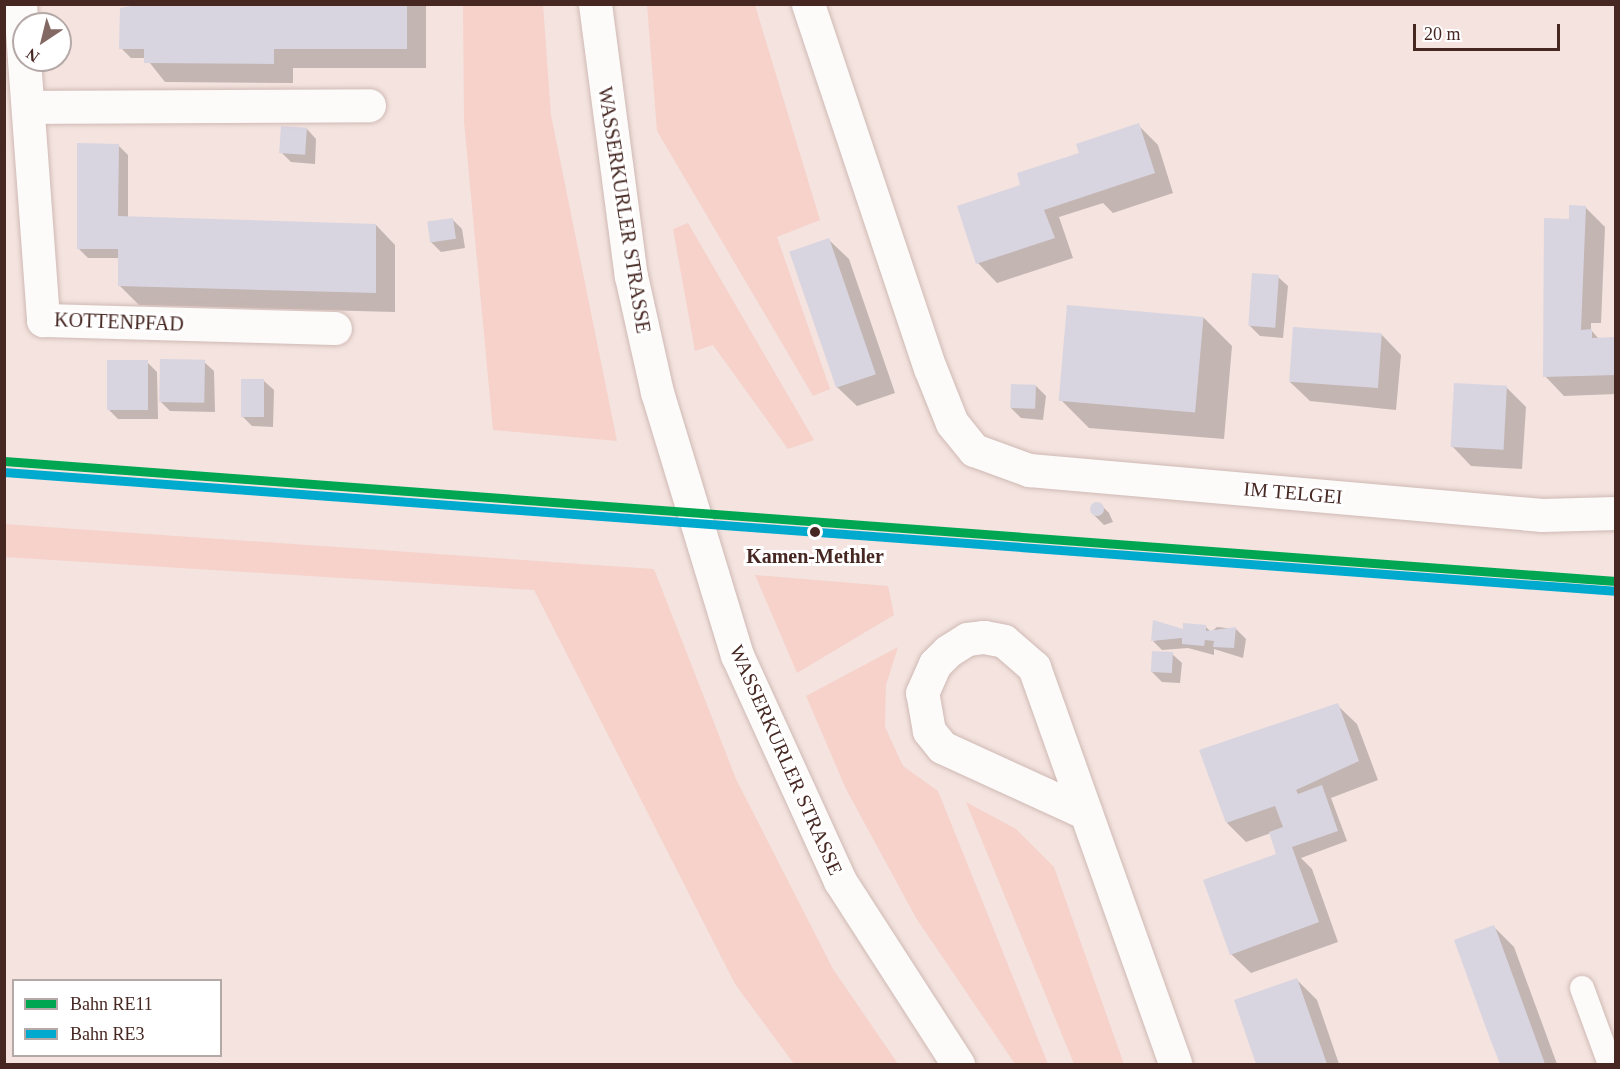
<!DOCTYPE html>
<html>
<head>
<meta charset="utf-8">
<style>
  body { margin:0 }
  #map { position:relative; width:1620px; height:1069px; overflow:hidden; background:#f4e3df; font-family:Georgia,serif }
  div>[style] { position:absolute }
  .green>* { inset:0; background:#f6d2cb }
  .shadow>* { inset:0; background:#0003 }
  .building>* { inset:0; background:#d8d5e0; transform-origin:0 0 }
  .round { border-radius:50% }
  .roads { filter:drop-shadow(0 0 2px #cfb9b4) drop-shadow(0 0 2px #cfb9b4) }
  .service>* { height:24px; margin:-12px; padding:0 12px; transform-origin:12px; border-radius:12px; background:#fdfbfa }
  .minor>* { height:33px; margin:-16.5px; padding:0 16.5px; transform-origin:16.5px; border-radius:16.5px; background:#fdfbfa }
  .secondary>* { height:33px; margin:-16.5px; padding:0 16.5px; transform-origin:16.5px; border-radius:16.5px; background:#fdfbfa }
  .rail-1>* { height:9px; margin:-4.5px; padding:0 4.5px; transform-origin:4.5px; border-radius:4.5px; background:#00a651 }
  .rail-2>* { height:9px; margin:-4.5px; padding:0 4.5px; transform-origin:4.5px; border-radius:4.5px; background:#00a9ce }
  .dots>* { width:16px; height:16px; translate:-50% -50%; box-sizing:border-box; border:3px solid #fff; border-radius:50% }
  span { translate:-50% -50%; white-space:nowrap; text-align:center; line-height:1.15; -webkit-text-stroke:6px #fff; paint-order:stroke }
  .street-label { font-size:20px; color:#462722 }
  .stop-label { font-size:20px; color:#462722; font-weight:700 }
  .frame { position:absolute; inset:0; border:6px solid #462722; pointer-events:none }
  .legend { position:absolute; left:12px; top:979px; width:210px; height:78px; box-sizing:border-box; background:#fff; border:2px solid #b5a9a7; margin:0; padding:8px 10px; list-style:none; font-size:18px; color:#462722 }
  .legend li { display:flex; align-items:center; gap:12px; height:30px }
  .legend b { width:30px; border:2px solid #b5a9a7 }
  .north { position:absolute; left:12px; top:12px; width:60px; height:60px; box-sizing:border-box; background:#fff; border:2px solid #b5a9a7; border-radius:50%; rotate:215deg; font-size:16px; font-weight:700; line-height:24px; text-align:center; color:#462722 }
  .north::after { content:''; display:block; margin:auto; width:21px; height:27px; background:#836964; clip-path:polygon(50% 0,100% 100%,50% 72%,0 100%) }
  .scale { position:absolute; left:1413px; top:24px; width:147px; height:27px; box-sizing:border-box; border:3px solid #462722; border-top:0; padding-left:8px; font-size:18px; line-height:21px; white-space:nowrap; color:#462722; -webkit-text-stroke:4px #fff; paint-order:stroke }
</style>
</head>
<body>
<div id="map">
  <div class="green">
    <i style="clip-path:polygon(463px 5px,543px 5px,551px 115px,617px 441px,493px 430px,464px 122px)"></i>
    <i style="clip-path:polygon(647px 5px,755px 5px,820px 220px,777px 237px,830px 389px,813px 396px,657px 131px)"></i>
    <i style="clip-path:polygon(688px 223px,814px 440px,788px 449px,713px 345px,695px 351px,673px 229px)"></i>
    <i style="clip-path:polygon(4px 524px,654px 569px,736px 779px,833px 969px,898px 1064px,794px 1064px,735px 984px,534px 590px,5px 557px)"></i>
    <i style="clip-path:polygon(755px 575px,888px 586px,894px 615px,797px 673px)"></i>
    <i style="clip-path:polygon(898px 647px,886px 685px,885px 727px,903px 766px,938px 791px,1048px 1064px,1015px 1064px,916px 918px,846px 789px,806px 696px)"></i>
    <i style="clip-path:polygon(966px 802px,1016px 829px,1054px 867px,1124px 1064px,1074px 1064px)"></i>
  </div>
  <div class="shadow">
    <i style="clip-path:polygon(146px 4px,426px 4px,426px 68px,293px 68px,293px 83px,165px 82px,146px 58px,131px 58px,121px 48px)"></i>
    <i style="clip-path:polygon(1138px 125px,1158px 145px,1173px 193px,1113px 213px,1103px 203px,1059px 217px,1073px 258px,997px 283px,978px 263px,1023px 185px)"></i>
    <i style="clip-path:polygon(307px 129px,316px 139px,315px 164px,291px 162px,281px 152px)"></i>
    <i style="clip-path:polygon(118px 145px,128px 155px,128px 218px,376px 225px,395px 245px,395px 312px,139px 305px,119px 285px,120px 258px,88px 258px,78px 248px)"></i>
    <i style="clip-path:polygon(1585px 207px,1605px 227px,1601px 323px,1591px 323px,1591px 330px,1599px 339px,1616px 338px,1616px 394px,1564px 396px,1545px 376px,1546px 220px,1570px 221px)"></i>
    <i style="clip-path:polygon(452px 219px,462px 229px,465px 248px,441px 252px,431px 242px)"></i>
    <i style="clip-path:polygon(829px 240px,849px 259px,895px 393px,857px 406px,837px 387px)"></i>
    <i style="clip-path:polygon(1278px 277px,1288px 286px,1283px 338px,1260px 336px,1250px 326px)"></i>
    <i style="clip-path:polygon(1204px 318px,1232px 346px,1224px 439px,1089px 428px,1061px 400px)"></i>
    <i style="clip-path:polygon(1382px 335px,1401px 355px,1396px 410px,1310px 401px,1290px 382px)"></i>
    <i style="clip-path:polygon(147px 362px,157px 372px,158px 419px,118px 419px,108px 409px)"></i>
    <i style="clip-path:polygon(204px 362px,214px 371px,215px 412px,170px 411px,160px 401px)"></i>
    <i style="clip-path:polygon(264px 381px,274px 390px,273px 427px,252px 426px,242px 416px)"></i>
    <i style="clip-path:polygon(1036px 386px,1046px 396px,1043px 420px,1021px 418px,1011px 408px)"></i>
    <i style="clip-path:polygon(1506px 387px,1526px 407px,1522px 469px,1471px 466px,1452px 446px)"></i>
    <i style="clip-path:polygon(1100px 504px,1109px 513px,1113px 522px,1104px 525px,1094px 515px,1091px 506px)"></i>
    <i style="clip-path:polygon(1205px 626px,1211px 632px,1217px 627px,1236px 629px,1246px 639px,1243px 658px,1214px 649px,1214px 655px,1188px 648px,1162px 650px,1153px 641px)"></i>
    <i style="clip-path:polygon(1172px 654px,1182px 663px,1180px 683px,1162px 682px,1152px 672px)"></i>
    <i style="clip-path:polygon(1337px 705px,1357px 724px,1378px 780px,1331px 798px,1347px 841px,1301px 858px,1312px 869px,1338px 942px,1251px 973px,1231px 954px,1278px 854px,1271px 833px,1246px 842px,1227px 823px)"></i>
    <i style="clip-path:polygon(1494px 927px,1514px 947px,1557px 1064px,1501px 1064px,1456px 941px)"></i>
    <i style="clip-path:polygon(1297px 980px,1317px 1000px,1339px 1064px,1258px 1064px,1236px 1001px)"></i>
  </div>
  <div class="building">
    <i style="clip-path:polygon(144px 4px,407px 4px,407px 49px,274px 49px,274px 64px,144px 63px,144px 49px,119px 49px,120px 8px)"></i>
    <i style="clip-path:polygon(1139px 123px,1155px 173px,1044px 210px,1055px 238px,976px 264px,957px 206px,1020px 185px,1017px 173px,1079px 153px,1076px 144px)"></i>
    <i style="left:281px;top:126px;width:26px;height:27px;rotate:4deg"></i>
    <i style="clip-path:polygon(77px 143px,119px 144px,118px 216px,376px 224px,376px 293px,118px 286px,118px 249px,77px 249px)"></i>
    <i style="clip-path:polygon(1569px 205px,1586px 206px,1581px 330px,1592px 329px,1592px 338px,1616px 337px,1616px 375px,1543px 377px,1544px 218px,1569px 219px)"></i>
    <i style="left:453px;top:218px;width:21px;height:26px;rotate:82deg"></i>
    <i style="left:829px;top:238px;width:144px;height:42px;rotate:71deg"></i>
    <i style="left:1252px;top:273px;width:27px;height:53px;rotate:4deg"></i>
    <i style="left:1067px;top:305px;width:137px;height:96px;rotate:5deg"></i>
    <i style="left:1293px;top:327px;width:89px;height:55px;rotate:4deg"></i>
    <i style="left:160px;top:359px;width:45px;height:43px;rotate:1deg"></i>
    <i style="left:107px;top:360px;width:41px;height:50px"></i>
    <i style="left:241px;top:379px;width:23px;height:38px"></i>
    <i style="left:1454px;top:383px;width:53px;height:64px;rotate:3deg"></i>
    <i style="left:1011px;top:384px;width:25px;height:24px;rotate:2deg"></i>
    <i class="round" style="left:1090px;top:502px;width:14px;height:14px"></i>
    <i style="clip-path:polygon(1153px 620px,1183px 629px,1183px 623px,1206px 625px,1206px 631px,1236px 627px,1234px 648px,1213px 647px,1214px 641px,1205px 640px,1204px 646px,1182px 644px,1182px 638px,1151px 641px)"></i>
    <i style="left:1152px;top:651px;width:21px;height:21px;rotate:3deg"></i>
    <i style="clip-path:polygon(1338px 703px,1359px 761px,1296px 790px,1298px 794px,1322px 785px,1338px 831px,1292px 847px,1319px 922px,1230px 955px,1203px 880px,1276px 854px,1269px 832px,1283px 827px,1275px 806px,1226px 823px,1199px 750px)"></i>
    <i style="clip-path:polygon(1494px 925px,1498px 935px,1545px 1064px,1500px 1064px,1489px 1036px,1454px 940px)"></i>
    <i style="clip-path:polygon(1297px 978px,1327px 1064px,1256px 1064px,1234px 1000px)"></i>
  </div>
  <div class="roads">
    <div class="service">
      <i style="left:1582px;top:988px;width:81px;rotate:69.8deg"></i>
    </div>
    <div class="minor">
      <i style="left:20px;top:4px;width:55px;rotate:85.8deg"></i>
      <i style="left:808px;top:4px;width:384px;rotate:71.5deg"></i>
      <i style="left:930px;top:368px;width:59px;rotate:68.2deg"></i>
      <i style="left:952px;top:423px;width:35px;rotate:51deg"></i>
      <i style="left:974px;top:450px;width:59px;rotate:20deg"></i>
      <i style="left:1029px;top:470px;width:515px;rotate:5.01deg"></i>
      <i style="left:1542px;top:515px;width:74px;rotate:-1.5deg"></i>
      <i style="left:24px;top:60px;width:261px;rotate:85.8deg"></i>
      <i style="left:43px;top:320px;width:292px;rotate:1.6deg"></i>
      <i style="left:28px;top:107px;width:341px;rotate:-0.3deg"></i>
      <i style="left:1086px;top:813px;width:158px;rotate:-155.4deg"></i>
      <i style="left:942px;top:747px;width:21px;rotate:-129deg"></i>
      <i style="left:929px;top:731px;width:39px;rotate:-100deg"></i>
      <i style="left:922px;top:693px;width:32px;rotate:-66deg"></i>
      <i style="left:935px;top:664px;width:18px;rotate:-45deg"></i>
      <i style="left:948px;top:651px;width:22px;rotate:-32deg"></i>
      <i style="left:967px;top:639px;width:17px;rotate:-7deg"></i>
      <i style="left:984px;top:637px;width:20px;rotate:11deg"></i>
      <i style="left:1004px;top:641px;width:40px;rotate:41deg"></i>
      <i style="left:1034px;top:667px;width:421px;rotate:70.4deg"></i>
    </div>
    <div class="secondary">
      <i style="left:595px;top:4px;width:274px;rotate:82.5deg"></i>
      <i style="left:631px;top:276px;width:119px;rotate:77.4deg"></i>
      <i style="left:657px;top:392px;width:275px;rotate:73.1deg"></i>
      <i style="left:737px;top:655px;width:248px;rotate:65.5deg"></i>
      <i style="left:840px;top:881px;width:218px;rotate:57.2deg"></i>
    </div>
  </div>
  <div class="rail-1">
    <i style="left:4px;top:461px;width:1616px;rotate:4.26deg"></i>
  </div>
  <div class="rail-2">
    <i style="left:4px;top:472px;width:1615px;rotate:4.22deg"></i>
  </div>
  <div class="dots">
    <i style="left:815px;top:532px;background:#462722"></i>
  </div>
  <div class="street-label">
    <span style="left:624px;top:210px;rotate:81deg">WASSERKURLER STRASSE</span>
    <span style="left:119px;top:322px;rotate:2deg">KOTTENPFAD</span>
    <span style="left:1293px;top:493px;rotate:5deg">IM TELGEI</span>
    <span style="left:786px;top:760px;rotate:66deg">WASSERKURLER STRASSE</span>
  </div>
  <div class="stop-label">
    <span style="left:815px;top:556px">Kamen-Methler</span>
  </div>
  <div class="frame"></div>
  <ul class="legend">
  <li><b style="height:8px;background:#00a651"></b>Bahn RE11</li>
  <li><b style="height:8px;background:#00a9ce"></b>Bahn RE3</li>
  </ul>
  <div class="north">N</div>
  <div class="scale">20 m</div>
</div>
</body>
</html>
